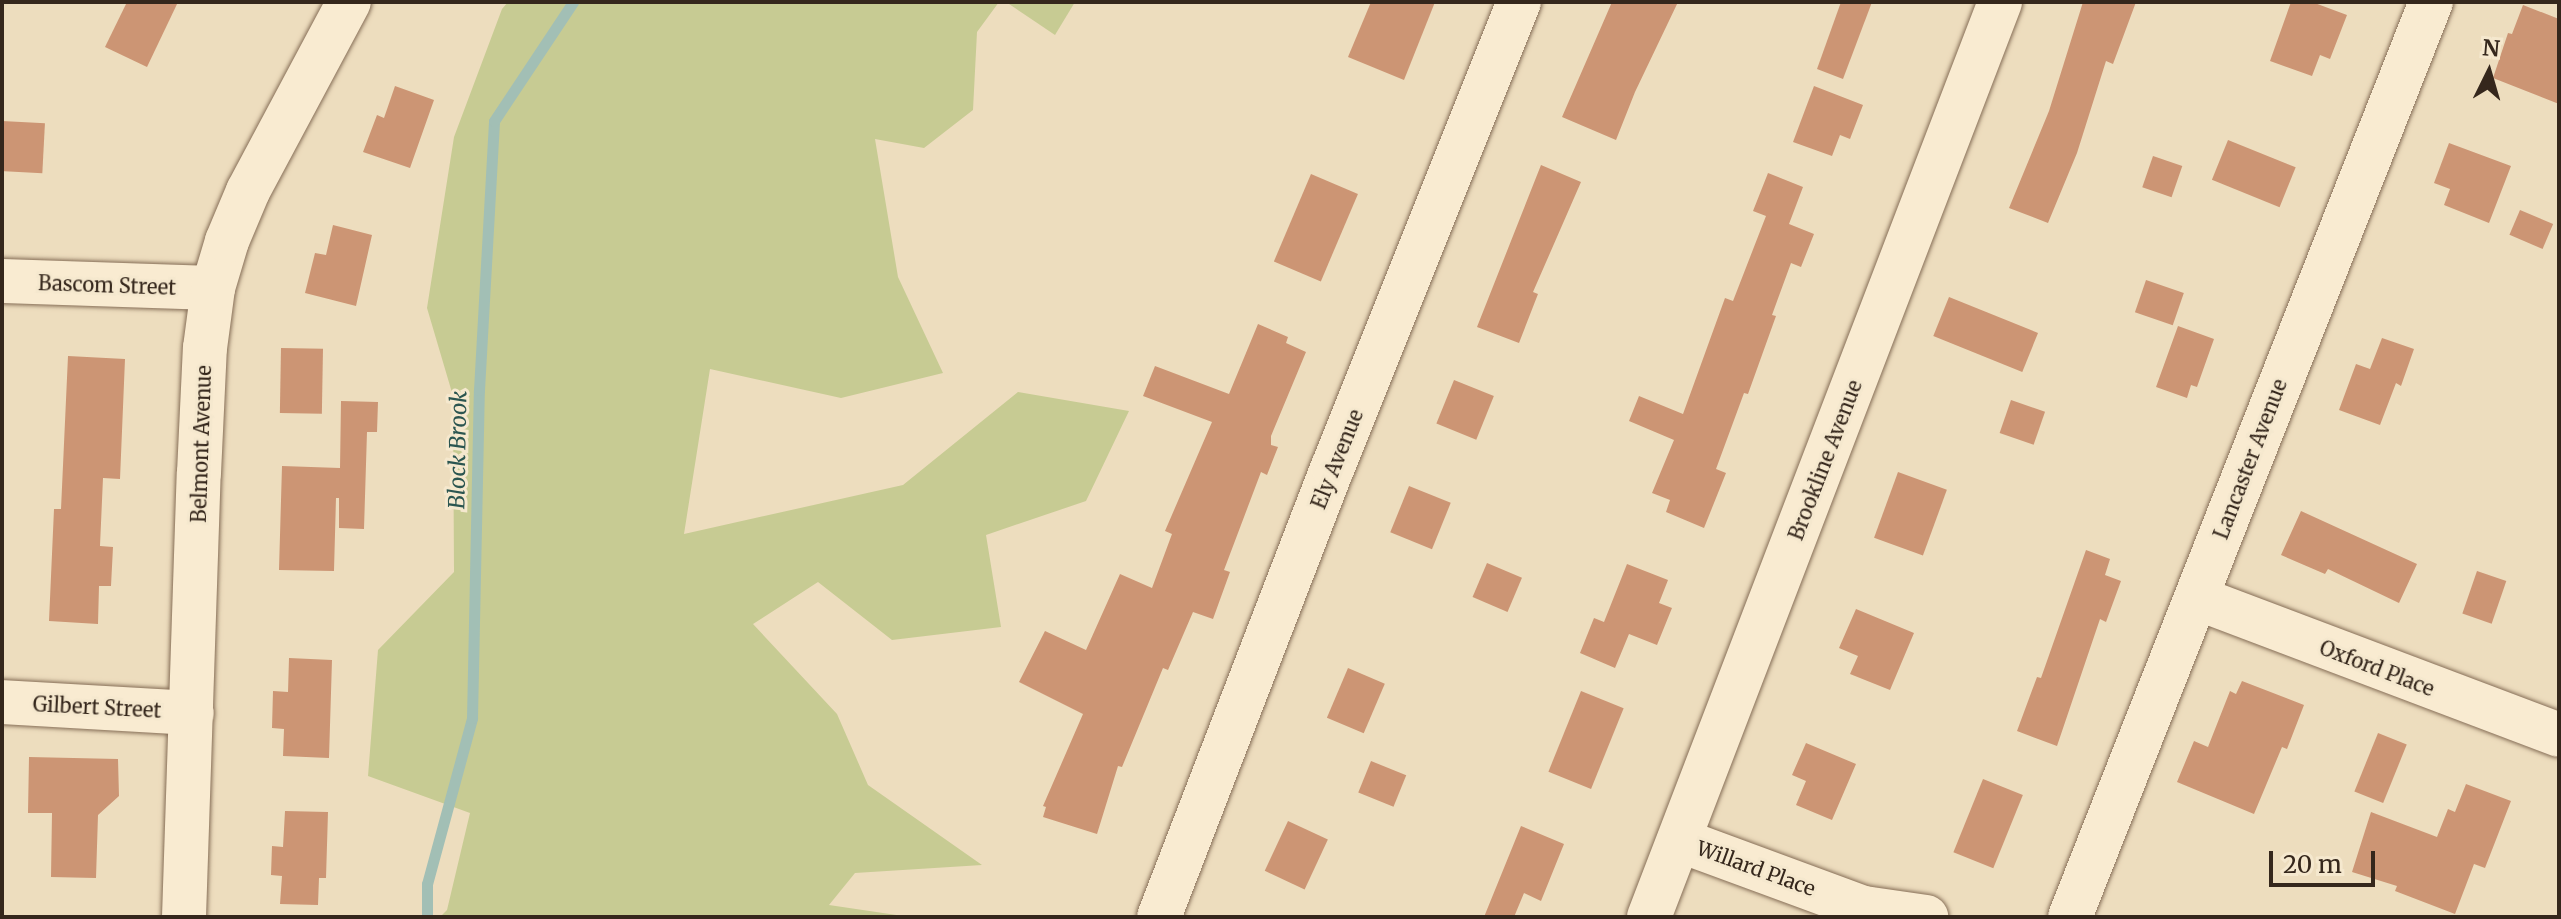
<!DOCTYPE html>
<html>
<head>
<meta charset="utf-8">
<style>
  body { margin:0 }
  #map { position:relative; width:2561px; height:919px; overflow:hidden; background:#edddbe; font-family:Merriweather,serif }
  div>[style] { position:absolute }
  .green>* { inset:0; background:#c7cb93 }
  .stream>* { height:11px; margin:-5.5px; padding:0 5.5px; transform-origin:5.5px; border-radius:5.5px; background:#a2bfb5 }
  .building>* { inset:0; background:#cc9574; transform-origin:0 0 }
  .roads { filter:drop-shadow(0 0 2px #866e57) drop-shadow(0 0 2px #866e57) }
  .minor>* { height:44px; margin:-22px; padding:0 22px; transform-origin:22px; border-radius:22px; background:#f9ebd1 }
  span { translate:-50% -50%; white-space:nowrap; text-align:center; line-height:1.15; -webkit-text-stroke:6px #f5e8ce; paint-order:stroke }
  .street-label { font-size:20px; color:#35271c }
  .water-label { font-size:22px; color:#2b5550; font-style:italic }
  .frame { position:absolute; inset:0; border:4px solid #35271c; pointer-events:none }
  .north { position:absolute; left:2449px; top:32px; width:80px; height:80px; -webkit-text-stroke:6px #f5e8ce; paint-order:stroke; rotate:5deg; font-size:22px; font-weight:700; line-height:32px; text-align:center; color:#35271c }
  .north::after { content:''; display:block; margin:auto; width:28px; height:36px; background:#35271c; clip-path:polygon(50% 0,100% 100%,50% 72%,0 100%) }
  .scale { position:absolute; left:2269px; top:851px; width:106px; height:36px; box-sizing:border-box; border:4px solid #35271c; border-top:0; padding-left:10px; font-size:24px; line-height:28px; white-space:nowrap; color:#35271c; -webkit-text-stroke:6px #f5e8ce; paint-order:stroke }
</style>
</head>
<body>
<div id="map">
  <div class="green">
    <i style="clip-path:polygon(508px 2px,999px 2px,977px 32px,973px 110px,924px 148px,875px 139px,898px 277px,943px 373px,841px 398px,710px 369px,684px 534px,903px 485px,1018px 392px,1129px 411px,1086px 501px,986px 535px,1001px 627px,892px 640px,818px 582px,753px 624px,837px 714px,868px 785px,982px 865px,855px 873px,829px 905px,910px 917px,440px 917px,447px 910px,470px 813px,368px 776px,378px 650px,454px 572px,453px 396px,427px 308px,454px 137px,502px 9px)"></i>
    <i style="clip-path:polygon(1006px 2px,1075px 2px,1055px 35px)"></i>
  </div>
  <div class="stream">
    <i style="left:427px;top:917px;width:33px;rotate:-90deg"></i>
    <i style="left:427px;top:884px;width:172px;rotate:-74.8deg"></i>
    <i style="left:472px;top:718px;width:328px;rotate:-88.8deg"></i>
    <i style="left:479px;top:390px;width:269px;rotate:-86.8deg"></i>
    <i style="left:494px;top:121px;width:143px;rotate:-56.4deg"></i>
  </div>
  <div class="building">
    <i style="clip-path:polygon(127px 2px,178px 2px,147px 67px,105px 47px)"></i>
    <i style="clip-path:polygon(1371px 2px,1435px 2px,1404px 80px,1348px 57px)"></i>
    <i style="clip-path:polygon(1612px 2px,1678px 2px,1635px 92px,1616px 140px,1562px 117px)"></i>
    <i style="clip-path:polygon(1841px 2px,1872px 2px,1843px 79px,1817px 69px)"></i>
    <i style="clip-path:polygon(2083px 2px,2136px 2px,2113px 64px,2106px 61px,2077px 153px,2048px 223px,2009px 208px,2049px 111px)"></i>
    <i style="clip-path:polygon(2291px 2px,2312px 2px,2347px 15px,2330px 59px,2320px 55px,2312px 76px,2270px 61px)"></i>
    <i style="clip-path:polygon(2523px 5px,2559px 19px,2559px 104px,2493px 78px,2508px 33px,2512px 34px)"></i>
    <i style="clip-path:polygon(395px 86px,434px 100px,410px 168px,363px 152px,377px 115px,384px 118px)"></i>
    <i style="clip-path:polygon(1814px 86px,1863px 105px,1850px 139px,1840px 135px,1832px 156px,1793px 142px)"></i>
    <i style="left:2px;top:121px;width:43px;height:50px;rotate:3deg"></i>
    <i style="left:2228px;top:140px;width:73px;height:43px;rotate:22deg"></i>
    <i style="clip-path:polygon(2449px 143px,2511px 166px,2489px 223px,2444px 205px,2450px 189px,2434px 183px)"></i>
    <i style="left:2153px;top:156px;width:31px;height:33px;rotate:19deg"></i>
    <i style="clip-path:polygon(1541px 165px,1581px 182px,1533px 292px,1538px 294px,1519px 343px,1477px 327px)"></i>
    <i style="clip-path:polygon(1768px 173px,1803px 187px,1789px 224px,1814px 234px,1801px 267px,1791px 263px,1772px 315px,1776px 316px,1748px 394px,1744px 393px,1716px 469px,1726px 473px,1704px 528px,1666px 512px,1670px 500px,1652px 493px,1674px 440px,1629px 421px,1639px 396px,1683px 414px,1725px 298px,1733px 301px,1766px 216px,1753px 211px)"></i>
    <i style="left:1311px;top:174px;width:51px;height:95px;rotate:23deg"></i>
    <i style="left:2520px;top:210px;width:36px;height:27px;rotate:23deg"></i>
    <i style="clip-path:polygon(333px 225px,372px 235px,356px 306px,305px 293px,315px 253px,326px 255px)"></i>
    <i style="left:2146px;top:280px;width:40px;height:34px;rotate:19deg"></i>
    <i style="left:1949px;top:297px;width:96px;height:42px;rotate:22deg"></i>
    <i style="clip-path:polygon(1258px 324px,1288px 337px,1286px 343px,1306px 352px,1271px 436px,1271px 445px,1278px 447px,1267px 475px,1261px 472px,1224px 570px,1230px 572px,1213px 619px,1193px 612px,1168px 670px,1163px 668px,1122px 767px,1118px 766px,1097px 834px,1043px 817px,1046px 807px,1043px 806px,1083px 714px,1019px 682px,1045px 631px,1086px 650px,1120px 574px,1152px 588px,1172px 534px,1165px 531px,1212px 422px,1143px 396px,1155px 366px,1229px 394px)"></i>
    <i style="clip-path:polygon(2178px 326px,2214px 339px,2197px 387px,2191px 385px,2187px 398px,2156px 387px)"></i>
    <i style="clip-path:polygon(2382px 338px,2414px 349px,2401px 386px,2396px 383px,2380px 425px,2339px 410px,2356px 364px,2370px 369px)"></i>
    <i style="left:281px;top:348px;width:42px;height:65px;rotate:1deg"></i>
    <i style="clip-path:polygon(68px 356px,125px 359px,120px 479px,103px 478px,100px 546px,113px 547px,111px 586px,99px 586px,98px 624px,49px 621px,54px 509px,61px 509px)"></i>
    <i style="left:1454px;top:380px;width:43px;height:47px;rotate:22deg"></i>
    <i style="left:2011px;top:400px;width:36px;height:35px;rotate:19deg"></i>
    <i style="clip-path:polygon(341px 401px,378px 402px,377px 432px,367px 432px,364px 529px,339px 528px,339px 498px,336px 498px,334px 571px,279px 570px,282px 466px,340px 468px)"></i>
    <i style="left:1898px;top:472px;width:52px;height:70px;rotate:20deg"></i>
    <i style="left:1409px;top:486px;width:45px;height:50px;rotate:22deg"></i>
    <i style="clip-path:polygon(2301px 511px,2417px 564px,2399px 603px,2328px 569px,2325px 574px,2281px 555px)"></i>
    <i style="clip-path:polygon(2086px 550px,2110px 559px,2105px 575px,2121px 581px,2106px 622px,2100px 619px,2057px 746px,2017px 731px,2037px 677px,2041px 678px)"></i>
    <i style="left:1487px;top:563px;width:38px;height:37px;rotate:23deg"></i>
    <i style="clip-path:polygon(1627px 564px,1668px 580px,1659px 603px,1672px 608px,1657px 645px,1629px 634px,1615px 668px,1580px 653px,1594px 618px,1604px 622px)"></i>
    <i style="left:2477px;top:571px;width:31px;height:45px;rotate:19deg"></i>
    <i style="clip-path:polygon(1856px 609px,1914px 633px,1890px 690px,1850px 674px,1858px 656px,1839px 648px)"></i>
    <i style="clip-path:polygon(289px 658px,332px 660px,329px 758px,283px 756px,284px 729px,272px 728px,273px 691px,288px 692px)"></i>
    <i style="left:1348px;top:668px;width:40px;height:54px;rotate:23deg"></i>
    <i style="clip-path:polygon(2242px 681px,2304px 705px,2287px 749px,2282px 747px,2254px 814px,2177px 782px,2194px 741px,2208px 747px,2230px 691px,2236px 694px)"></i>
    <i style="left:1581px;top:691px;width:46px;height:87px;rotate:22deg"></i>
    <i style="left:2378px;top:733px;width:31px;height:63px;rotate:22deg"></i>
    <i style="clip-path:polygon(1806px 743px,1856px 764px,1832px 820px,1796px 805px,1806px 781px,1792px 775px)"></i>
    <i style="clip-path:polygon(29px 757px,118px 759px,119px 796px,98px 815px,96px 878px,51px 877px,52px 813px,28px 813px)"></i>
    <i style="left:1371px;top:761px;width:38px;height:34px;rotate:22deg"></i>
    <i style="left:1983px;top:779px;width:43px;height:79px;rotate:22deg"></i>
    <i style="clip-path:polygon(2466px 784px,2511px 801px,2485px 868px,2474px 864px,2455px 914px,2395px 891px,2397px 886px,2352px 872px,2371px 812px,2437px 837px,2448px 809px,2455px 812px)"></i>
    <i style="clip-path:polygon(285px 811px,328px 812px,326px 878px,319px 878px,318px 905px,280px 904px,282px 876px,271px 875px,272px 846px,283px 847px)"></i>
    <i style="left:1288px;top:821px;width:44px;height:55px;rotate:25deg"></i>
    <i style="clip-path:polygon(1521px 826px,1564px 844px,1541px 901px,1524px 893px,1514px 917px,1484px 917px)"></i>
  </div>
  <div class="roads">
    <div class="minor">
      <i style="left:2px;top:281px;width:211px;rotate:1.9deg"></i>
      <i style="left:2197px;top:598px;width:387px;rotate:20.7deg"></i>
      <i style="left:2px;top:702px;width:190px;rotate:3.3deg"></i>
      <i style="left:1679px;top:840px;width:197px;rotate:20.2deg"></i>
      <i style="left:1864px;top:908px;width:63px;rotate:8.3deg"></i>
      <i style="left:184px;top:917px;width:444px;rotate:-88.1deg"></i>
      <i style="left:199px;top:473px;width:125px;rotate:-87.3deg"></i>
      <i style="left:205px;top:348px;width:61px;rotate:-82.4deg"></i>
      <i style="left:213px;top:288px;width:49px;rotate:-73.4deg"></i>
      <i style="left:227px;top:241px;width:54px;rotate:-67.2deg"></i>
      <i style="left:248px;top:191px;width:214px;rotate:-61.9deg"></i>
      <i style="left:1159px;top:917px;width:482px;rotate:-68.9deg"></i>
      <i style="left:1333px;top:467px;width:501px;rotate:-68.2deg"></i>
      <i style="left:1649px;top:917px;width:980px;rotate:-69.01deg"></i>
      <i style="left:2070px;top:917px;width:984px;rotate:-68.47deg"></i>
    </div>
  </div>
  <div class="street-label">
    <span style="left:107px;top:285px;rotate:2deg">Bascom Street</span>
    <span style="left:201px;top:444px;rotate:-88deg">Belmont Avenue</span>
    <span style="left:1337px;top:459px;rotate:-68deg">Ely Avenue</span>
    <span style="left:2250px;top:459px;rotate:-69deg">Lancaster Avenue</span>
    <span style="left:1825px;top:460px;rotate:-69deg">Brookline Avenue</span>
    <span style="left:2377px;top:668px;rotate:21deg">Oxford Place</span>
    <span style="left:97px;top:707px;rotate:3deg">Gilbert Street</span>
    <span style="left:1756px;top:868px;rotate:20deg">Willard Place</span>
  </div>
  <div class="water-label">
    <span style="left:458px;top:450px;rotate:-89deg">Block Brook</span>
  </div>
  <div class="frame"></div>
  <div class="north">N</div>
  <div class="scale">20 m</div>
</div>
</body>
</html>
